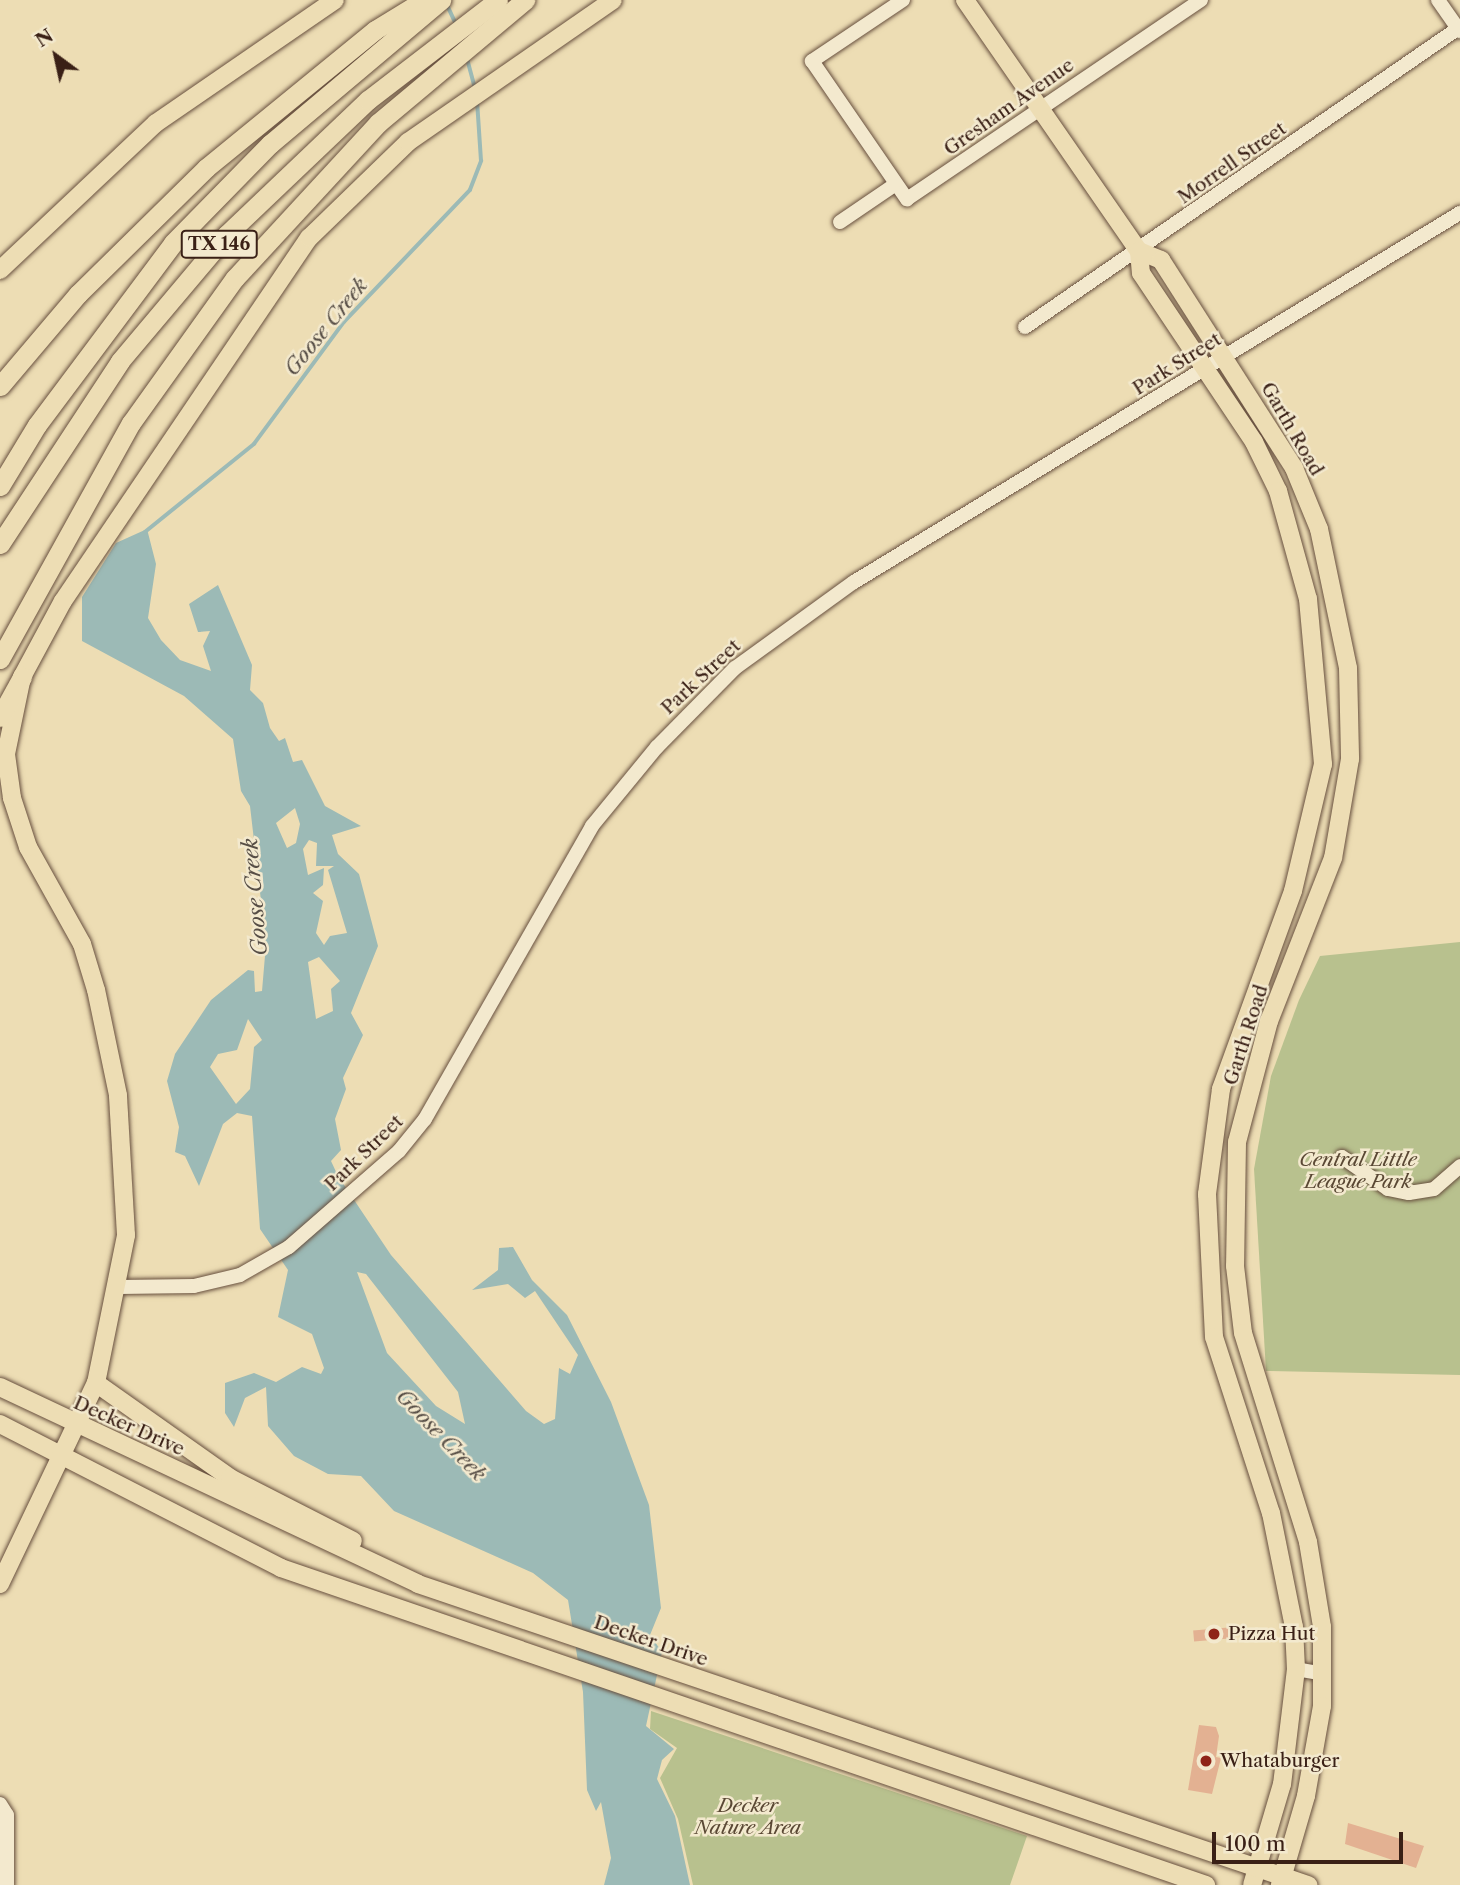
<!DOCTYPE html>
<html>
<head>
<meta charset="utf-8">
<style>
  body { margin:0 }
  #map { position:relative; width:1460px; height:1885px; overflow:hidden; background:#edddb4; font-family:"Libre Caslon Text",serif }
  div>[style] { position:absolute }
  .green>* { inset:0; background:#b8c18e }
  .water>* { inset:0; background:#9cbab6 }
  .stream>* { height:3.5px; margin:-1.75px; padding:0 1.75px; transform-origin:1.75px; border-radius:1.75px; background:#9cbab6 }
  .building>* { inset:0; background:#e3b192; transform-origin:0 0 }
  .roads { filter:drop-shadow(0 0 2px #674f3e) drop-shadow(0 0 2px #674f3e) }
  .minor>* { height:14px; margin:-7px; padding:0 7px; transform-origin:7px; border-radius:7px; background:#f3e9ce }
  .major>* { height:18px; margin:-9px; padding:0 9px; transform-origin:9px; border-radius:9px; background:#edddb4 }
  .highway>* { height:19px; margin:-9.5px; padding:0 9.5px; transform-origin:9.5px; border-radius:9.5px; background:#edddb4 }
  .dots>* { width:19px; height:19px; translate:-50% -50%; box-sizing:border-box; border:4px solid #f3e9ce; border-radius:50% }
  span { translate:-50% -50%; white-space:nowrap; text-align:center; line-height:1.15; -webkit-text-stroke:5px #f3e9ce; paint-order:stroke }
  .shield-label span { padding:2px 5px; background:#f3e9ce; border:2px solid; border-radius:5px; -webkit-text-stroke-width:0 }
  .shield-label { font-size:18px; color:#3a2016; font-weight:700 }
  .street-label { font-size:19px; color:#3a2016 }
  .park-label { font-size:19px; color:#5a4834; font-style:italic }
  .poi-label { font-size:19px; color:#3a2016 }
  .left { translate:0 -50%; text-align:left }
  .water-label { font-size:21px; color:#574e46; font-style:italic }
  .north { position:absolute; left:21px; top:21px; width:70px; height:70px; -webkit-text-stroke:5px #f3e9ce; paint-order:stroke; rotate:327deg; font-size:19px; font-weight:700; line-height:28px; text-align:center; color:#3a2016 }
  .north::after { content:''; display:block; margin:auto; width:24px; height:32px; background:#3a2016; clip-path:polygon(50% 0,100% 100%,50% 72%,0 100%) }
  .scale { position:absolute; left:1212px; top:1832px; width:191px; height:32px; box-sizing:border-box; border:4px solid #3a2016; border-top:0; padding-left:9px; font-size:21px; line-height:24px; white-space:nowrap; color:#3a2016; -webkit-text-stroke:5px #f3e9ce; paint-order:stroke }
</style>
</head>
<body>
<div id="map">
  <div class="green">
    <i style="clip-path:polygon(1460px 942px,1460px 1375px,1266px 1371px,1254px 1169px,1271px 1076px,1299px 1000px,1320px 956px)"></i>
    <i style="clip-path:polygon(651px 1711px,1027px 1836px,1010px 1885px,693px 1885px,678px 1819px,660px 1778px,677px 1748px,650px 1729px)"></i>
  </div>
  <div class="water">
    <i style="clip-path:polygon(evenodd,147px 529px,156px 564px,148px 618px,161px 640px,180px 660px,211px 671px,203px 646px,210px 631px,198px 632px,189px 604px,218px 585px,252px 665px,250px 690px,263px 703px,270px 728px,279px 741px,285px 738px,293px 762px,302px 760px,325px 806px,361px 826px,332px 835px,338px 854px,359px 874px,378px 946px,351px 1013px,363px 1035px,343px 1078px,346px 1089px,335px 1119px,341px 1150px,331px 1161px,338px 1176px,391px 1255px,526px 1411px,544px 1424px,555px 1419px,559px 1368px,570px 1374px,578px 1355px,535px 1291px,525px 1298px,508px 1284px,472px 1290px,498px 1270px,499px 1248px,513px 1247px,532px 1280px,567px 1315px,611px 1402px,649px 1505px,661px 1608px,650px 1635px,662px 1652px,646px 1726px,674px 1749px,662px 1760px,657px 1779px,675px 1816px,690px 1885px,604px 1885px,611px 1858px,601px 1802px,596px 1811px,587px 1790px,583px 1692px,568px 1600px,533px 1573px,394px 1511px,361px 1476px,328px 1474px,294px 1456px,268px 1426px,266px 1387px,245px 1398px,234px 1427px,225px 1413px,225px 1383px,254px 1373px,276px 1382px,302px 1367px,321px 1374px,324px 1368px,312px 1334px,278px 1317px,288px 1270px,260px 1229px,252px 1116px,237px 1113px,223px 1124px,199px 1186px,185px 1156px,175px 1152px,179px 1127px,167px 1081px,175px 1054px,211px 1000px,248px 970px,254px 971px,255px 992px,262px 991px,266px 944px,250px 806px,241px 791px,233px 739px,184px 696px,82px 641px,82px 597px,116px 543px,147px 529px,295px 808px,300px 824px,296px 843px,287px 848px,276px 823px,295px 808px,147px 529px,309px 840px,317px 843px,316px 866px,334px 866px,328px 870px,347px 933px,330px 936px,324px 945px,316px 933px,323px 901px,313px 893px,323px 885px,324px 868px,308px 875px,303px 849px,309px 840px,147px 529px,319px 957px,340px 981px,331px 989px,333px 1011px,316px 1019px,308px 962px,319px 957px,147px 529px,248px 1019px,262px 1040px,254px 1047px,250px 1089px,236px 1104px,210px 1067px,218px 1054px,237px 1050px,248px 1019px,147px 529px,357px 1272px,366px 1274px,458px 1392px,465px 1424px,436px 1406px,387px 1353px,357px 1272px)"></i>
  </div>
  <div class="stream">
    <i style="left:446px;top:2px;width:23px;rotate:65deg"></i>
    <i style="left:467px;top:57px;width:31px;rotate:75deg"></i>
    <i style="left:145px;top:532px;width:140px;rotate:-38.9deg"></i>
    <i style="left:254px;top:444px;width:152px;rotate:-53.6deg"></i>
    <i style="left:344px;top:322px;width:182px;rotate:-46.3deg"></i>
    <i style="left:470px;top:190px;width:31px;rotate:-69deg"></i>
    <i style="left:481px;top:161px;width:60px;rotate:-93.8deg"></i>
  </div>
  <div class="building">
    <i style="left:1234px;top:1627px;width:11px;height:41px;rotate:85deg"></i>
    <i style="clip-path:polygon(1199px 1725px,1216px 1727px,1219px 1736px,1216px 1757px,1221px 1758px,1212px 1794px,1188px 1790px)"></i>
    <i style="clip-path:polygon(1348px 1823px,1424px 1846px,1416px 1868px,1345px 1844px)"></i>
  </div>
  <div class="roads">
    <div class="minor">
      <i style="left:903px;top:0;width:110px;rotate:146.2deg"></i>
      <i style="left:812px;top:61px;width:168px;rotate:55.5deg"></i>
      <i style="left:907px;top:199px;width:355px;rotate:-34.1deg"></i>
      <i style="left:1438px;top:0;width:38px;rotate:55deg"></i>
      <i style="left:840px;top:222px;width:64px;rotate:-34.2deg"></i>
      <i style="left:1025px;top:327px;width:528px;rotate:-34.59deg"></i>
      <i style="left:1342px;top:1157px;width:56px;rotate:34.8deg"></i>
      <i style="left:1388px;top:1189px;width:21px;rotate:11deg"></i>
      <i style="left:1409px;top:1193px;width:25px;rotate:-9deg"></i>
      <i style="left:1434px;top:1189px;width:35px;rotate:-41deg"></i>
      <i style="left:119px;top:1287px;width:75px;rotate:-0.8deg"></i>
      <i style="left:194px;top:1286px;width:47px;rotate:-13.4deg"></i>
      <i style="left:240px;top:1275px;width:56px;rotate:-29.7deg"></i>
      <i style="left:289px;top:1247px;width:146px;rotate:-41.1deg"></i>
      <i style="left:399px;top:1151px;width:41px;rotate:-50.9deg"></i>
      <i style="left:425px;top:1119px;width:337px;rotate:-60.3deg"></i>
      <i style="left:592px;top:826px;width:102px;rotate:-50.6deg"></i>
      <i style="left:657px;top:747px;width:111px;rotate:-45.4deg"></i>
      <i style="left:735px;top:668px;width:147px;rotate:-35.9deg"></i>
      <i style="left:854px;top:582px;width:710px;rotate:-31.34deg"></i>
      <i style="left:1296px;top:1669px;width:27px;rotate:10deg"></i>
      <i style="left:0;top:1804px;width:13px;rotate:58deg"></i>
      <i style="left:7px;top:1815px;width:70px;rotate:90deg"></i>
    </div>
    <div class="major">
      <i style="left:965px;top:0;width:305px;rotate:55.3deg"></i>
      <i style="left:1139px;top:251px;width:22px;rotate:85deg"></i>
      <i style="left:1141px;top:273px;width:203px;rotate:56.2deg"></i>
      <i style="left:1254px;top:442px;width:55px;rotate:63.9deg"></i>
      <i style="left:1278px;top:491px;width:112px;rotate:74.5deg"></i>
      <i style="left:1308px;top:599px;width:166px;rotate:84.8deg"></i>
      <i style="left:1323px;top:764px;width:130px;rotate:103.3deg"></i>
      <i style="left:1293px;top:891px;width:211px;rotate:110deg"></i>
      <i style="left:1221px;top:1089px;width:106px;rotate:97.6deg"></i>
      <i style="left:1207px;top:1194px;width:143px;rotate:87.2deg"></i>
      <i style="left:1214px;top:1337px;width:185px;rotate:72.1deg"></i>
      <i style="left:1271px;top:1513px;width:116px;rotate:78.6deg"></i>
      <i style="left:1294px;top:1627px;width:42px;rotate:87.3deg"></i>
      <i style="left:1296px;top:1669px;width:116px;rotate:96.9deg"></i>
      <i style="left:1282px;top:1784px;width:105px;rotate:106.5deg"></i>
      <i style="left:1139px;top:251px;width:24px;rotate:22deg"></i>
      <i style="left:1161px;top:260px;width:247px;rotate:57.4deg"></i>
      <i style="left:1294px;top:468px;width:66px;rotate:67.7deg"></i>
      <i style="left:1319px;top:529px;width:142px;rotate:78.2deg"></i>
      <i style="left:1348px;top:668px;width:91px;rotate:88.7deg"></i>
      <i style="left:1350px;top:759px;width:100px;rotate:99.7deg"></i>
      <i style="left:1333px;top:858px;width:175px;rotate:111.4deg"></i>
      <i style="left:1269px;top:1021px;width:125px;rotate:104.8deg"></i>
      <i style="left:1237px;top:1142px;width:124px;rotate:90.9deg"></i>
      <i style="left:1235px;top:1266px;width:67px;rotate:83.2deg"></i>
      <i style="left:1243px;top:1333px;width:219px;rotate:72.7deg"></i>
      <i style="left:1308px;top:1542px;width:86px;rotate:80.6deg"></i>
      <i style="left:1322px;top:1627px;width:79px;rotate:90deg"></i>
      <i style="left:1322px;top:1706px;width:91px;rotate:100.1deg"></i>
      <i style="left:1306px;top:1796px;width:93px;rotate:106.3deg"></i>
      <i style="left:0;top:270px;width:214px;rotate:-43.3deg"></i>
      <i style="left:156px;top:123px;width:217px;rotate:-34.5deg"></i>
      <i style="left:96px;top:1383px;width:164px;rotate:35.3deg"></i>
      <i style="left:230px;top:1478px;width:138px;rotate:27.1deg"></i>
      <i style="left:0;top:1387px;width:462px;rotate:25.2deg"></i>
      <i style="left:418px;top:1584px;width:940px;rotate:18.69deg"></i>
      <i style="left:0;top:1424px;width:316px;rotate:27.1deg"></i>
      <i style="left:281px;top:1568px;width:978px;rotate:18.92deg"></i>
      <i style="left:0;top:1584px;width:223px;rotate:-64.5deg"></i>
      <i style="left:96px;top:1383px;width:151px;rotate:-78.5deg"></i>
      <i style="left:126px;top:1235px;width:140px;rotate:-93.3deg"></i>
      <i style="left:118px;top:1095px;width:107px;rotate:-101.8deg"></i>
      <i style="left:96px;top:990px;width:48px;rotate:-106.9deg"></i>
      <i style="left:82px;top:944px;width:111px;rotate:-119.1deg"></i>
      <i style="left:28px;top:847px;width:52px;rotate:-108.1deg"></i>
      <i style="left:12px;top:798px;width:44px;rotate:-97.8deg"></i>
      <i style="left:6px;top:754px;width:79px;rotate:-78.3deg"></i>
      <i style="left:22px;top:677px;width:86px;rotate:-61.7deg"></i>
      <i style="left:63px;top:601px;width:439px;rotate:-55.9deg"></i>
      <i style="left:309px;top:238px;width:138px;rotate:-44.1deg"></i>
      <i style="left:408px;top:142px;width:249px;rotate:-34.7deg"></i>
    </div>
    <div class="highway">
      <i style="left:0;top:386px;width:121px;rotate:-49.7deg"></i>
      <i style="left:78px;top:294px;width:180px;rotate:-44.5deg"></i>
      <i style="left:206px;top:168px;width:218px;rotate:-39.2deg"></i>
      <i style="left:375px;top:30px;width:54px;rotate:-31.3deg"></i>
      <i style="left:0;top:486px;width:71px;rotate:-58.8deg"></i>
      <i style="left:37px;top:425px;width:227px;rotate:-53.2deg"></i>
      <i style="left:173px;top:243px;width:139px;rotate:-45.6deg"></i>
      <i style="left:270px;top:144px;width:224px;rotate:-40.1deg"></i>
      <i style="left:0;top:544px;width:219px;rotate:-56.7deg"></i>
      <i style="left:120px;top:361px;width:165px;rotate:-49.9deg"></i>
      <i style="left:226px;top:235px;width:196px;rotate:-43.6deg"></i>
      <i style="left:368px;top:100px;width:164px;rotate:-37.6deg"></i>
      <i style="left:0;top:659px;width:270px;rotate:-61deg"></i>
      <i style="left:131px;top:423px;width:178px;rotate:-54.4deg"></i>
      <i style="left:235px;top:278px;width:211px;rotate:-47.3deg"></i>
      <i style="left:378px;top:123px;width:192px;rotate:-39.9deg"></i>
      <i style="left:0;top:717px;width:46px;rotate:-61.2deg"></i>
    </div>
  </div>
  <div class="dots">
    <i style="left:1214px;top:1634px;background:#8f2418"></i>
    <i style="left:1206px;top:1761px;background:#8f2418"></i>
  </div>
  <div class="shield-label">
    <span style="left:219px;top:244px">TX 146</span>
  </div>
  <div class="street-label">
    <span style="left:1009px;top:107px;rotate:-35deg">Gresham Avenue</span>
    <span style="left:1232px;top:163px;rotate:-35deg">Morrell Street</span>
    <span style="left:1177px;top:364px;rotate:-32deg">Park Street</span>
    <span style="left:1292px;top:429px;rotate:60deg">Garth Road</span>
    <span style="left:701px;top:677px;rotate:-43deg">Park Street</span>
    <span style="left:1246px;top:1035px;rotate:-72deg">Garth Road</span>
    <span style="left:364px;top:1153px;rotate:-44deg">Park Street</span>
    <span style="left:129px;top:1426px;rotate:24deg">Decker Drive</span>
    <span style="left:651px;top:1641px;rotate:19deg">Decker Drive</span>
  </div>
  <div class="park-label">
    <span style="left:1358px;top:1171px">Central Little<br>League Park</span>
    <span style="left:748px;top:1817px">Decker<br>Nature Area</span>
  </div>
  <div class="poi-label">
    <span class="left" style="left:1228px;top:1634px">Pizza Hut</span>
    <span class="left" style="left:1220px;top:1761px">Whataburger</span>
  </div>
  <div class="water-label">
    <span style="left:326px;top:327px;rotate:-51deg">Goose Creek</span>
    <span style="left:255px;top:897px;rotate:-95deg">Goose Creek</span>
    <span style="left:441px;top:1435px;rotate:46deg">Goose Creek</span>
  </div>
  <div class="north">N</div>
  <div class="scale">100 m</div>
</div>
</body>
</html>
